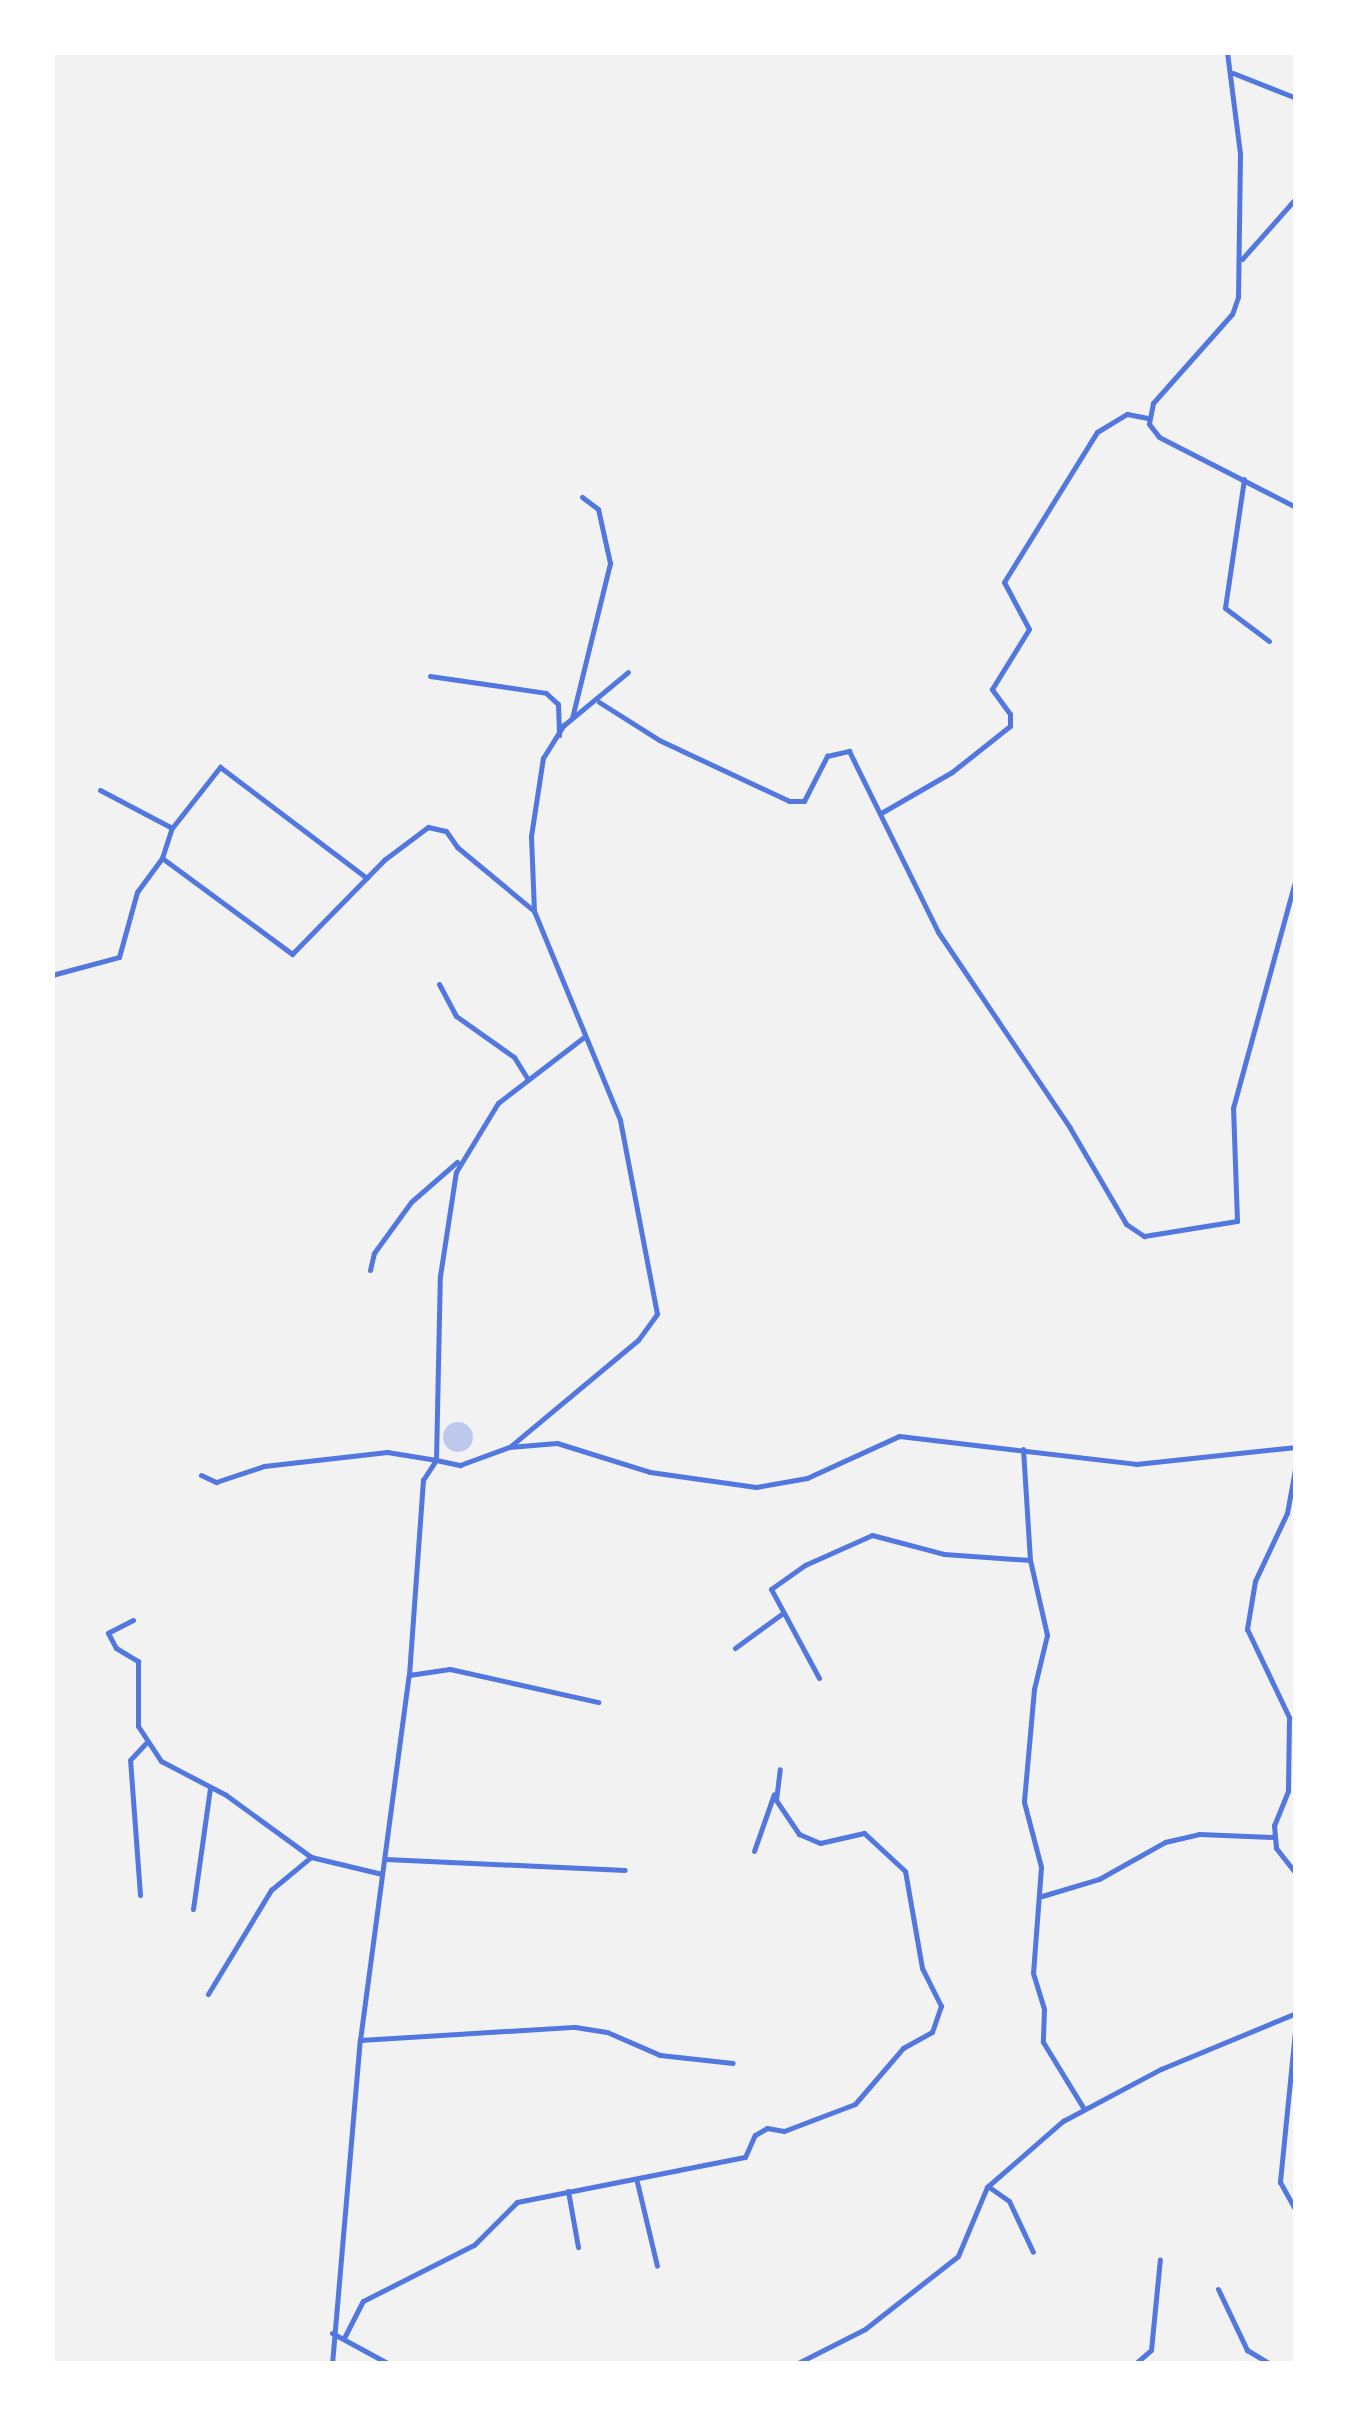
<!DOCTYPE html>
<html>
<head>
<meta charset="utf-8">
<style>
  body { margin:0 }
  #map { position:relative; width:1348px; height:2416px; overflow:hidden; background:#f2f2f2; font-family:Montserrat,sans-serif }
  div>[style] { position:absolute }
  .building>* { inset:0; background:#bdc9ec }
  .round { border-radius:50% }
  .minor>* { height:5px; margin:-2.5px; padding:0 2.5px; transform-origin:2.5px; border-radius:2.5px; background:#5277de }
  span { translate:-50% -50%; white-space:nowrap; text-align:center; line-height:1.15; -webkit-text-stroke:8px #fff; paint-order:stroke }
  .frame { position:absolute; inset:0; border:55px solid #fff; pointer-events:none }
</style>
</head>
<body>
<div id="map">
  <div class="building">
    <i class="round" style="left:443px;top:1422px;width:30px;height:30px"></i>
  </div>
  <div class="minor">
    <i style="left:1227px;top:52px;width:103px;rotate:82.7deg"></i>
    <i style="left:1240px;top:154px;width:143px;rotate:90.8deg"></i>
    <i style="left:1238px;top:297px;width:18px;rotate:109deg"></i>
    <i style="left:1232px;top:314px;width:119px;rotate:131.6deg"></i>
    <i style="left:1153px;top:403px;width:21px;rotate:101deg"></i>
    <i style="left:1149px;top:424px;width:16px;rotate:52deg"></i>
    <i style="left:1159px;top:437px;width:154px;rotate:27.1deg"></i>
    <i style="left:1233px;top:73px;width:68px;rotate:21.6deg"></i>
    <i style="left:1242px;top:259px;width:81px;rotate:-48.5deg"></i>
    <i style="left:1244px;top:479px;width:130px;rotate:98.4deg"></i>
    <i style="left:1225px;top:608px;width:55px;rotate:36.9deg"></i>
    <i style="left:430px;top:676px;width:117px;rotate:8.3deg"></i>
    <i style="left:546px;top:693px;width:16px;rotate:43deg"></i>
    <i style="left:558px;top:704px;width:31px;rotate:88deg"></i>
    <i style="left:599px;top:702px;width:71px;rotate:32.3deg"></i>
    <i style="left:659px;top:740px;width:144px;rotate:25.1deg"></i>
    <i style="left:789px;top:801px;width:15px"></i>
    <i style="left:804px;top:801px;width:51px;rotate:-62.9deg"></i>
    <i style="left:827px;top:756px;width:23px;rotate:-13deg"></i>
    <i style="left:849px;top:751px;width:202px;rotate:63.8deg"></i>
    <i style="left:938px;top:932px;width:236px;rotate:56deg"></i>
    <i style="left:1070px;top:1128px;width:111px;rotate:59.7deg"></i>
    <i style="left:1126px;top:1224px;width:22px;rotate:34deg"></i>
    <i style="left:1144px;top:1236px;width:94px;rotate:-9.2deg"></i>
    <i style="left:1237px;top:1221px;width:113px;rotate:-92deg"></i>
    <i style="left:1233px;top:1108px;width:238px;rotate:-74.7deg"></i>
    <i style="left:572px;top:718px;width:160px;rotate:-76.2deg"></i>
    <i style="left:610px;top:563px;width:55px;rotate:-102.5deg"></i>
    <i style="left:598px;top:509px;width:20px;rotate:-143deg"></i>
    <i style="left:100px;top:790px;width:81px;rotate:27.8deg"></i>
    <i style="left:881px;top:813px;width:82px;rotate:-30deg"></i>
    <i style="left:952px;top:772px;width:74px;rotate:-38.4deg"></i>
    <i style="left:1010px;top:726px;width:12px;rotate:-90deg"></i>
    <i style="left:1010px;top:714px;width:31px;rotate:-126deg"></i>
    <i style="left:992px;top:689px;width:70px;rotate:-58.3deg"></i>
    <i style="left:1029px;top:629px;width:53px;rotate:-118deg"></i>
    <i style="left:1004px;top:582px;width:176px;rotate:-58.2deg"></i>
    <i style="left:1097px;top:432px;width:35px;rotate:-31deg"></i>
    <i style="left:1127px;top:414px;width:21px;rotate:11deg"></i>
    <i style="left:162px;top:858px;width:32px;rotate:-72deg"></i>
    <i style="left:172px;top:828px;width:78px;rotate:-51.8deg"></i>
    <i style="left:220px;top:767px;width:184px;rotate:37.1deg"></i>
    <i style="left:534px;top:911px;width:75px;rotate:-92.3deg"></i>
    <i style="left:531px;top:836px;width:79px;rotate:-81.3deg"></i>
    <i style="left:543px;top:758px;width:39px;rotate:-58deg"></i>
    <i style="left:564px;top:725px;width:83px;rotate:-39.6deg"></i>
    <i style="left:52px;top:975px;width:69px;rotate:-15deg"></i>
    <i style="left:119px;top:957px;width:67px;rotate:-74.5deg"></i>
    <i style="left:137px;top:892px;width:42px;rotate:-53.7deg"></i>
    <i style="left:162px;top:858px;width:162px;rotate:36.4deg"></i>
    <i style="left:292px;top:954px;width:132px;rotate:-45.6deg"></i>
    <i style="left:384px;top:860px;width:55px;rotate:-36.9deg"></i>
    <i style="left:428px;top:827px;width:18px;rotate:13deg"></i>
    <i style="left:446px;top:831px;width:19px;rotate:55deg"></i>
    <i style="left:457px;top:847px;width:100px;rotate:39.7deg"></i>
    <i style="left:534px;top:911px;width:226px;rotate:67.6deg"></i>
    <i style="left:620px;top:1120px;width:197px;rotate:79.2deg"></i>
    <i style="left:657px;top:1314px;width:32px;rotate:126deg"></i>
    <i style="left:638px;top:1340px;width:165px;rotate:140.2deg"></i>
    <i style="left:439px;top:984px;width:36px;rotate:62deg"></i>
    <i style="left:456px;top:1016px;width:71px;rotate:35.3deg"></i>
    <i style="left:514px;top:1057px;width:25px;rotate:58deg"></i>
    <i style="left:370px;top:1270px;width:17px;rotate:-77deg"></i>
    <i style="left:374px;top:1253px;width:63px;rotate:-54deg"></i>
    <i style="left:411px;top:1202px;width:61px;rotate:-41deg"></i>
    <i style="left:1023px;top:1449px;width:111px;rotate:86.4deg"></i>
    <i style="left:1030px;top:1560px;width:77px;rotate:77.2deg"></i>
    <i style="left:1047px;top:1635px;width:56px;rotate:103.5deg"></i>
    <i style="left:1034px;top:1689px;width:113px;rotate:95.1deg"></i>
    <i style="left:1024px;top:1802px;width:67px;rotate:75.3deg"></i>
    <i style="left:1041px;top:1867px;width:106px;rotate:94.3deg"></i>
    <i style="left:1033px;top:1973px;width:38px;rotate:73deg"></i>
    <i style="left:1044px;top:2009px;width:33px;rotate:92deg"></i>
    <i style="left:1043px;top:2042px;width:79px;rotate:58.5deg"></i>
    <i style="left:1296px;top:1464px;width:50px;rotate:100.4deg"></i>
    <i style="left:1287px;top:1513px;width:75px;rotate:115.2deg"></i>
    <i style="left:1255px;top:1581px;width:49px;rotate:99.5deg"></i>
    <i style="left:1247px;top:1629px;width:98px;rotate:64.5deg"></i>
    <i style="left:1289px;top:1717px;width:74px;rotate:90.8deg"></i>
    <i style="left:1288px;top:1791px;width:37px;rotate:112deg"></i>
    <i style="left:1274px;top:1825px;width:23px;rotate:85deg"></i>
    <i style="left:1276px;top:1848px;width:33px;rotate:52deg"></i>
    <i style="left:201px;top:1475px;width:17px;rotate:25deg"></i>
    <i style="left:216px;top:1482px;width:51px;rotate:-18.4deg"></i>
    <i style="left:264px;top:1466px;width:124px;rotate:-6.5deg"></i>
    <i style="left:387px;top:1452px;width:50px;rotate:9.3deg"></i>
    <i style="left:436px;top:1460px;width:184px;rotate:-88.8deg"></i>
    <i style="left:440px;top:1276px;width:105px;rotate:-81.3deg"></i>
    <i style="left:456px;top:1172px;width:81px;rotate:-58.7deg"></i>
    <i style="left:498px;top:1103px;width:108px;rotate:-37.5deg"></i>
    <i style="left:133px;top:1620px;width:28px;rotate:153deg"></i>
    <i style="left:108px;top:1633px;width:17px;rotate:62deg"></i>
    <i style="left:116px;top:1648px;width:26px;rotate:31deg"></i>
    <i style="left:138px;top:1661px;width:65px;rotate:90deg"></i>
    <i style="left:138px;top:1726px;width:42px;rotate:56.7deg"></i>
    <i style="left:161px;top:1761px;width:73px;rotate:27.6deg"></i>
    <i style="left:226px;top:1795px;width:105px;rotate:36.1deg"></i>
    <i style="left:311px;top:1857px;width:73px;rotate:13.5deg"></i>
    <i style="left:735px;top:1648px;width:59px;rotate:-36.1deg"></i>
    <i style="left:409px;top:1675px;width:41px;rotate:-8.3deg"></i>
    <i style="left:450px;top:1669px;width:152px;rotate:12.6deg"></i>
    <i style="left:819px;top:1678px;width:101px;rotate:-118.3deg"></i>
    <i style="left:771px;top:1589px;width:42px;rotate:-35.2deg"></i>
    <i style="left:805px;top:1565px;width:73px;rotate:-24.1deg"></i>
    <i style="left:872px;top:1535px;width:74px;rotate:14.8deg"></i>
    <i style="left:944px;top:1554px;width:86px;rotate:4deg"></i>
    <i style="left:754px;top:1851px;width:60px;rotate:-70.7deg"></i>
    <i style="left:385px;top:1859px;width:240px;rotate:2.6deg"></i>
    <i style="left:140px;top:1895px;width:135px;rotate:-94.2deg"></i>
    <i style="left:130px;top:1760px;width:23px;rotate:-47deg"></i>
    <i style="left:1042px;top:1896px;width:59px;rotate:-16.6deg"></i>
    <i style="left:1099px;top:1879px;width:76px;rotate:-29.3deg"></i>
    <i style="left:1165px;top:1842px;width:35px;rotate:-13deg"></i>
    <i style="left:1199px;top:1834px;width:76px;rotate:2.3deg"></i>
    <i style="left:193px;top:1909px;width:122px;rotate:-82deg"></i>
    <i style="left:208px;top:1994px;width:122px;rotate:-58.8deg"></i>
    <i style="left:271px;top:1890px;width:52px;rotate:-39.5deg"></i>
    <i style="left:1296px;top:2021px;width:162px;rotate:95.7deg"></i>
    <i style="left:1280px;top:2182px;width:33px;rotate:61deg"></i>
    <i style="left:360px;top:2040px;width:215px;rotate:-3.5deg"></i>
    <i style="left:575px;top:2027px;width:32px;rotate:9deg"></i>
    <i style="left:607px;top:2032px;width:58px;rotate:23.5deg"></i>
    <i style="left:660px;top:2055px;width:73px;rotate:6.3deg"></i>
    <i style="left:637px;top:2182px;width:86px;rotate:76.6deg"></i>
    <i style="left:989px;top:2187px;width:24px;rotate:35deg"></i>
    <i style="left:1009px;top:2201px;width:56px;rotate:64.8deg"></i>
    <i style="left:568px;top:2191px;width:57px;rotate:79.9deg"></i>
    <i style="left:1218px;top:2289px;width:68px;rotate:64.6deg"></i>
    <i style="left:1247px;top:2350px;width:27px;rotate:31deg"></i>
    <i style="left:332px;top:2333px;width:65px;rotate:28.5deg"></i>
    <i style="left:345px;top:2336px;width:39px;rotate:-63deg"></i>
    <i style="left:363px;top:2301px;width:124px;rotate:-26.8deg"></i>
    <i style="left:474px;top:2245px;width:61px;rotate:-45deg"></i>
    <i style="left:517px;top:2202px;width:232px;rotate:-11.2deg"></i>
    <i style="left:745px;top:2157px;width:24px;rotate:-66deg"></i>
    <i style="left:755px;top:2135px;width:14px;rotate:-30deg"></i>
    <i style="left:767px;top:2128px;width:17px;rotate:10deg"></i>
    <i style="left:784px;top:2131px;width:76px;rotate:-20.8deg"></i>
    <i style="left:855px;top:2104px;width:74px;rotate:-49.4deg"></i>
    <i style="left:903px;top:2048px;width:33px;rotate:-29deg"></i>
    <i style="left:932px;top:2032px;width:28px;rotate:-71deg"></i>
    <i style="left:941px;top:2006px;width:42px;rotate:-116.6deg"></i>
    <i style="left:922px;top:1968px;width:98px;rotate:-99.9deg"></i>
    <i style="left:905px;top:1871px;width:56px;rotate:-137.2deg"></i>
    <i style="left:864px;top:1833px;width:45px;rotate:167.2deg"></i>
    <i style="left:820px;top:1843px;width:23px;rotate:-157deg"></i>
    <i style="left:799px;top:1834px;width:41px;rotate:-124.1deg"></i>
    <i style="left:776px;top:1800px;width:31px;rotate:-83deg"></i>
    <i style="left:332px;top:2364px;width:325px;rotate:-85.1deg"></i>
    <i style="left:360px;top:2040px;width:368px;rotate:-82.4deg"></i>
    <i style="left:409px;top:1675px;width:196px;rotate:-85.9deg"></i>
    <i style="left:423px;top:1480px;width:24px;rotate:-57deg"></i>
    <i style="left:436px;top:1460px;width:25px;rotate:12deg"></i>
    <i style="left:460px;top:1465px;width:52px;rotate:-20.2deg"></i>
    <i style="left:509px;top:1447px;width:48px;rotate:-4.8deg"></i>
    <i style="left:557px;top:1443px;width:97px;rotate:17.3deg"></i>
    <i style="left:650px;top:1472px;width:107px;rotate:8.1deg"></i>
    <i style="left:756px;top:1487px;width:52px;rotate:-10deg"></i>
    <i style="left:807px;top:1478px;width:101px;rotate:-24.5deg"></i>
    <i style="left:899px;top:1436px;width:239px;rotate:6.7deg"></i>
    <i style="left:1136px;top:1464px;width:161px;rotate:-6.1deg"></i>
    <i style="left:796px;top:2364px;width:77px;rotate:-26.9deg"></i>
    <i style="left:865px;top:2329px;width:118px;rotate:-38.1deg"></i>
    <i style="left:958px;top:2256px;width:75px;rotate:-67.2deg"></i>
    <i style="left:987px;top:2187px;width:101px;rotate:-41deg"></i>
    <i style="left:1063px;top:2121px;width:111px;rotate:-28deg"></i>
    <i style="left:1161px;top:2069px;width:146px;rotate:-22.5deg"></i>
    <i style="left:1135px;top:2364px;width:21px;rotate:-41deg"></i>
    <i style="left:1151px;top:2350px;width:91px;rotate:-84.4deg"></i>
  </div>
  <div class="frame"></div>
</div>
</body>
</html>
